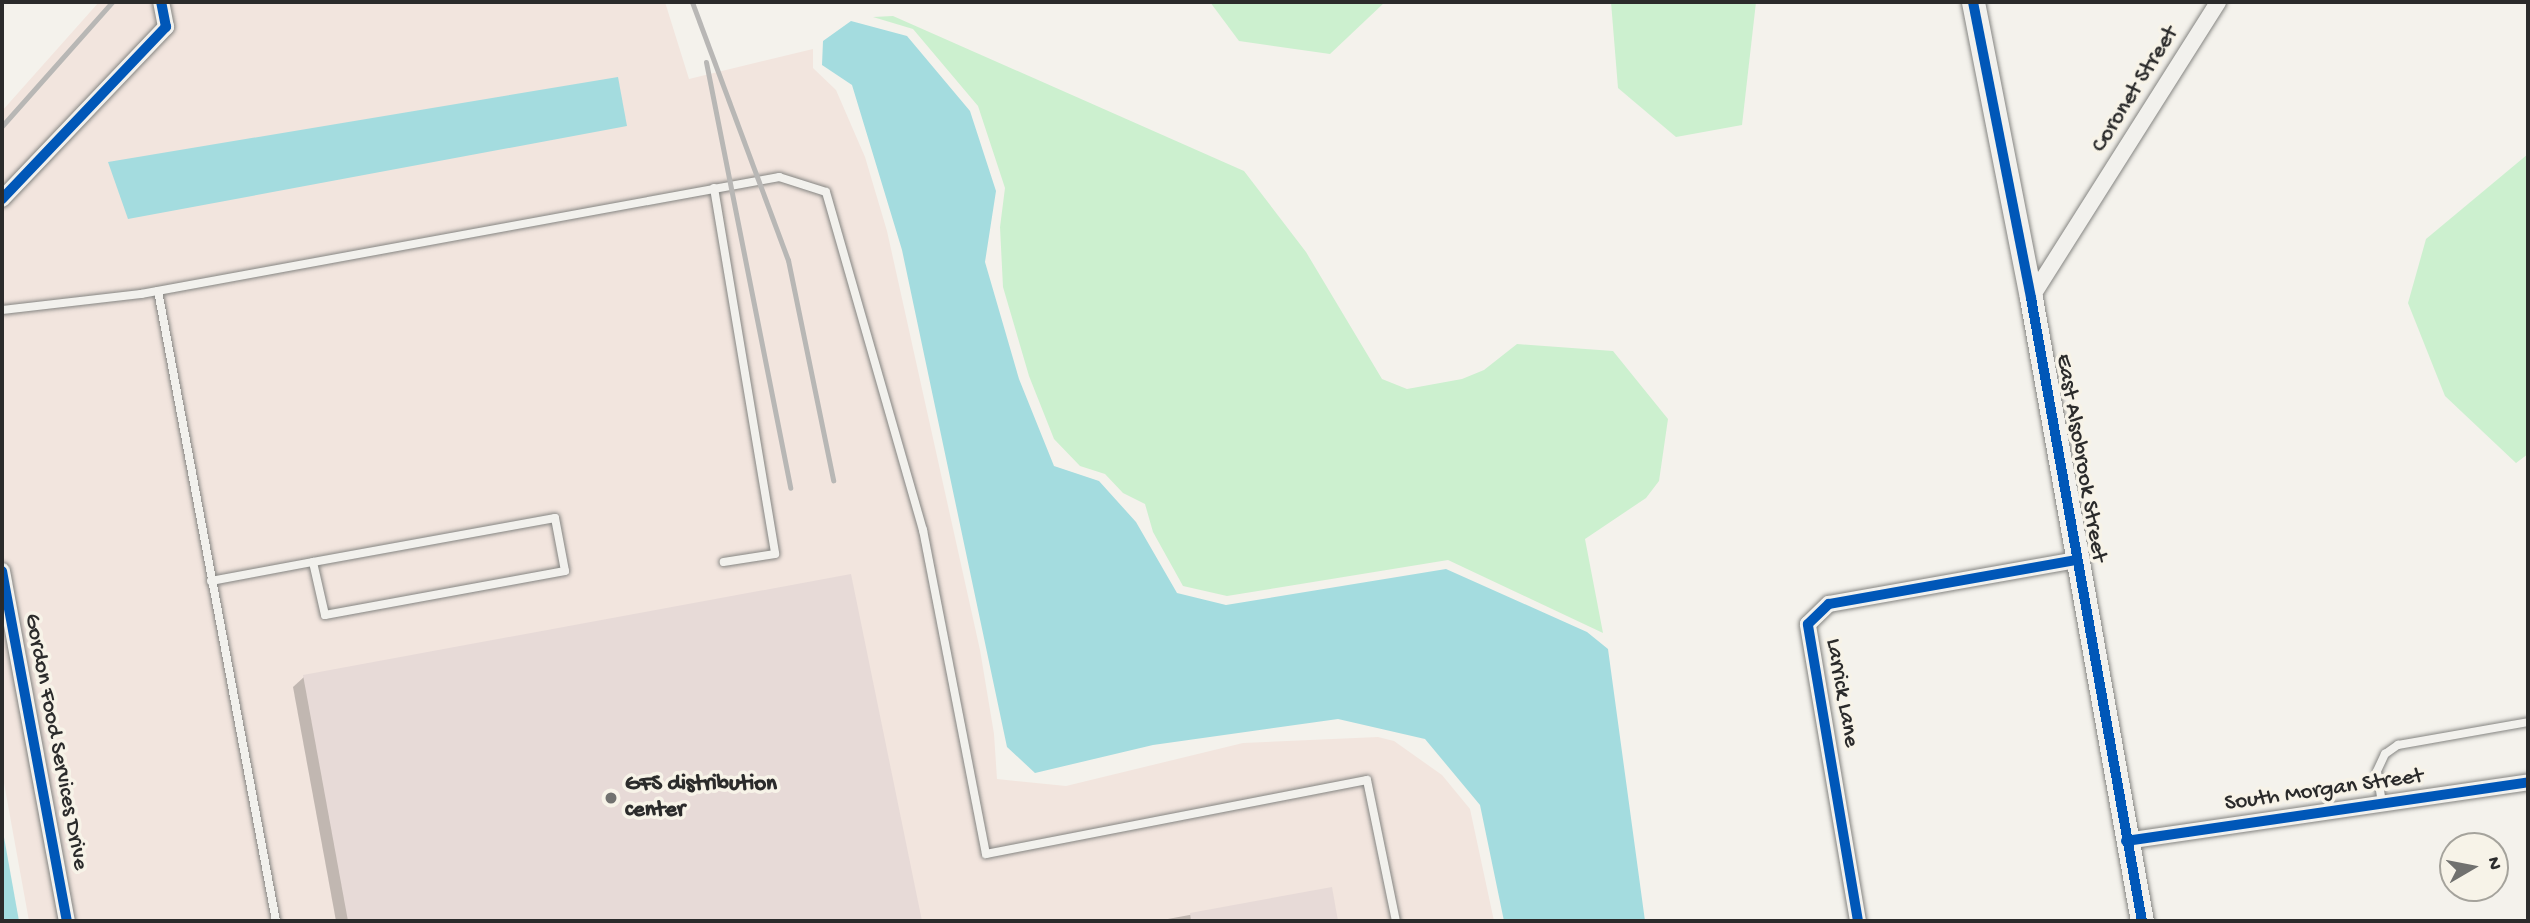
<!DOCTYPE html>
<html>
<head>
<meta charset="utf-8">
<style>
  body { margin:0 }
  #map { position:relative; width:2530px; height:923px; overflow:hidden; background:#f4f2ec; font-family:"Gochi Hand",sans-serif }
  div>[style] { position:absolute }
  .built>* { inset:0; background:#f2e5de }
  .green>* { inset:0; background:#ccf0cf }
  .water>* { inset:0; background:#a4dcdf }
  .shadow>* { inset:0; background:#0003 }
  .building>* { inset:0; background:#e7dad7 }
  .roads { filter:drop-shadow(0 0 2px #858582) drop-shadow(0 0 2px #858582) }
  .lane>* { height:8px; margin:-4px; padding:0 4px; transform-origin:4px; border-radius:4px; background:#f2f1ed }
  .street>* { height:16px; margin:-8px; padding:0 8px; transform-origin:8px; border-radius:8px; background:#f2f1ed }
  .secondary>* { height:23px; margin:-11.5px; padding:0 11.5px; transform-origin:11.5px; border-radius:11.5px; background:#f2f1ed }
  .rail>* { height:5px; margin:-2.5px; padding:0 2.5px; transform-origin:2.5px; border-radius:2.5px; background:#b8b7b5 }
  .cycleway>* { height:10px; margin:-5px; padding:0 5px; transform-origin:5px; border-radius:5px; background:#0057b8 }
  .dots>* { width:19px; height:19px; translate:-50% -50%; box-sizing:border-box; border:4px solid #f7f3e8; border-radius:50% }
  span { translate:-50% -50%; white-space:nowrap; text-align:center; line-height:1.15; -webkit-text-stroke:7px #f7f3e8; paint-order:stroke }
  .street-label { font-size:23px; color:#2b2b2b }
  .poi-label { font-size:23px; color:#2b2b2b; font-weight:700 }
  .left { translate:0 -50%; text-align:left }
  .frame { position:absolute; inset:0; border:4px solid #2b2b2b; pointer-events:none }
  .north { position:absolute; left:2439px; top:832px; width:70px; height:70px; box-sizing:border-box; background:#f7f3e8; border:2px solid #a5a39c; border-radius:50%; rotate:80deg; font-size:19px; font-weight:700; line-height:28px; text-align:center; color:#2b2b2b }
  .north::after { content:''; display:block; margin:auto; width:24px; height:32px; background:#71716f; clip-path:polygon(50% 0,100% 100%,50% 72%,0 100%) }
</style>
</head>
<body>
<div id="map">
  <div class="built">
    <i style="clip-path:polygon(99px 2px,665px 2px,689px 79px,813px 49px,813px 68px,836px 90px,865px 157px,887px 231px,980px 650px,994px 734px,997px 779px,1066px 786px,1243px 743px,1378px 737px,1394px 741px,1442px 775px,1470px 809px,1494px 921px,29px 921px,2px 772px,2px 111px)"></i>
  </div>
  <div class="green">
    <i style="clip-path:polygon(1210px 2px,1385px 2px,1330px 54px,1239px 41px)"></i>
    <i style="clip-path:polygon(1611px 2px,1756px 2px,1742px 125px,1676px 137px,1618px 88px)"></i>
    <i style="clip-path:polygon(893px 16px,1244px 171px,1306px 252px,1382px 379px,1407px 389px,1462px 379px,1484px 370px,1517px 344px,1613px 351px,1668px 419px,1659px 481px,1646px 498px,1585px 539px,1603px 633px,1448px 560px,1227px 596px,1183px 586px,1153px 532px,1145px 504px,1123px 493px,1105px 474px,1080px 466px,1054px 439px,1029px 376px,1003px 287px,1000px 227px,1005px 188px,978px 106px,913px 29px,873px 17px)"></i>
    <i style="clip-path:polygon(2528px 154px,2528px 454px,2516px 463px,2445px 396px,2408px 303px,2426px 239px)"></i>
  </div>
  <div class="water">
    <i style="clip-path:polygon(851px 21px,907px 36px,970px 111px,996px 191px,985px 262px,1019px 379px,1054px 466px,1099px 481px,1136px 522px,1177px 593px,1226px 605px,1446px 569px,1587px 632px,1608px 649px,1645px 921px,1504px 921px,1480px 805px,1425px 739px,1338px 719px,1153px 745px,1035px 773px,1007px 747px,902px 250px,852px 85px,822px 65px,823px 41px)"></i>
    <i style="clip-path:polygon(618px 77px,627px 126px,128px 219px,108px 162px)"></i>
    <i style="clip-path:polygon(2px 826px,19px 921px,2px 921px)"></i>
  </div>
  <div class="shadow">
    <i style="clip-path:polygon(849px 576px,920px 921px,336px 921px,293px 687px,304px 677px)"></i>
    <i style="clip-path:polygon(1330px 889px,1337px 921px,1157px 921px)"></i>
  </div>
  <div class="building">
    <i style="clip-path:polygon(851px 574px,922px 921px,348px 921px,303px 675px)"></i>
    <i style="clip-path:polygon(1332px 887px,1338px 921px,1191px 921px,1190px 913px)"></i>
  </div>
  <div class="roads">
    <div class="lane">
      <i style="left:714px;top:188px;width:371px;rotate:80.5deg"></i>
      <i style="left:775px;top:554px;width:52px;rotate:171.1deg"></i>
      <i style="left:158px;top:291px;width:641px;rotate:79.39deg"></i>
      <i style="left:2px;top:310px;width:140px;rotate:-6.6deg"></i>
      <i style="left:141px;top:294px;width:649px;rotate:-10.39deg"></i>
      <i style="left:779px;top:177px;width:49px;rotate:17.7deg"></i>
      <i style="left:826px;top:192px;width:352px;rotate:74deg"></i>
      <i style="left:923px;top:530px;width:330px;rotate:79deg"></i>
      <i style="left:986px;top:854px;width:388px;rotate:-11deg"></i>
      <i style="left:1367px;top:780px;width:144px;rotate:78.4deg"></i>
      <i style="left:211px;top:581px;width:104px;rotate:-10.6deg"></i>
      <i style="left:313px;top:562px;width:246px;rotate:-10.3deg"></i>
      <i style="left:555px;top:518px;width:54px;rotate:79.3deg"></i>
      <i style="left:565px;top:571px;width:244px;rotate:169.6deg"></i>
      <i style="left:325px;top:615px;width:54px;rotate:-102.8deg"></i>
      <i style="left:2382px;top:803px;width:32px;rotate:-99deg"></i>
      <i style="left:2377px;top:771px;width:19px;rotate:-65deg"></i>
      <i style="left:2385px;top:754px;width:16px;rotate:-35deg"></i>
      <i style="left:2398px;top:745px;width:132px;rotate:-10deg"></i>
    </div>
    <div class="street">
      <i style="left:2px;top:199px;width:238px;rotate:-46.4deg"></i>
      <i style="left:166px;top:27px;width:25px;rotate:-101deg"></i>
      <i style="left:2031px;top:298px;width:350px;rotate:-57.7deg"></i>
      <i style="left:2px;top:571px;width:356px;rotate:79.5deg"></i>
      <i style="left:2126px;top:841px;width:406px;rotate:-8.3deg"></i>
      <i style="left:1858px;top:921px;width:301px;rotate:-99.6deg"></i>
      <i style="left:1808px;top:624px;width:29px;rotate:-44deg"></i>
      <i style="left:1829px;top:604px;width:251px;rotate:-10.1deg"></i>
    </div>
    <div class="secondary">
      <i style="left:1973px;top:2px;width:302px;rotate:78.9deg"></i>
      <i style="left:2031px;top:298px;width:633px;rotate:79.9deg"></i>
    </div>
  </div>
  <div class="rail">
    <i style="left:692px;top:2px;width:275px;rotate:69.6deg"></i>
    <i style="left:788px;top:260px;width:225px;rotate:78.4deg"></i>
    <i style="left:706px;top:62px;width:434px;rotate:78.8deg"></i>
    <i style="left:2px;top:126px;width:166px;rotate:-48.4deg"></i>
  </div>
  <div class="cycleway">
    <i style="left:1973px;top:2px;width:302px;rotate:78.9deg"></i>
    <i style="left:2031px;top:298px;width:633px;rotate:79.9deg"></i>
    <i style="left:2px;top:199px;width:238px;rotate:-46.4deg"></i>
    <i style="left:166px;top:27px;width:25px;rotate:-101deg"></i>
    <i style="left:2px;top:571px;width:356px;rotate:79.5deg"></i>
    <i style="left:2126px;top:841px;width:406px;rotate:-8.3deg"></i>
    <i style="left:1858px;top:921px;width:301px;rotate:-99.6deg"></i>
    <i style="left:1808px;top:624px;width:29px;rotate:-44deg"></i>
    <i style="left:1829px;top:604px;width:251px;rotate:-10.1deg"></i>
  </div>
  <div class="dots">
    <i style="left:611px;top:798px;background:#71716f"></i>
  </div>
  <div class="street-label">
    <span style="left:2136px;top:90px;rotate:-58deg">Coronet Street</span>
    <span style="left:2080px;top:458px;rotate:80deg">East Alsobrook Street</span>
    <span style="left:1841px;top:693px;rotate:80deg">Larrick Lane</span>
    <span style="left:55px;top:742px;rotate:79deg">Gordon Food Services Drive</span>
    <span style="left:2324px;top:791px;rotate:-8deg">South Morgan Street</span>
  </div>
  <div class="poi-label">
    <span class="left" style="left:625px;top:798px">GFS distribution<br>center</span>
  </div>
  <div class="frame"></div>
  <div class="north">N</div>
</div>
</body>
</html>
